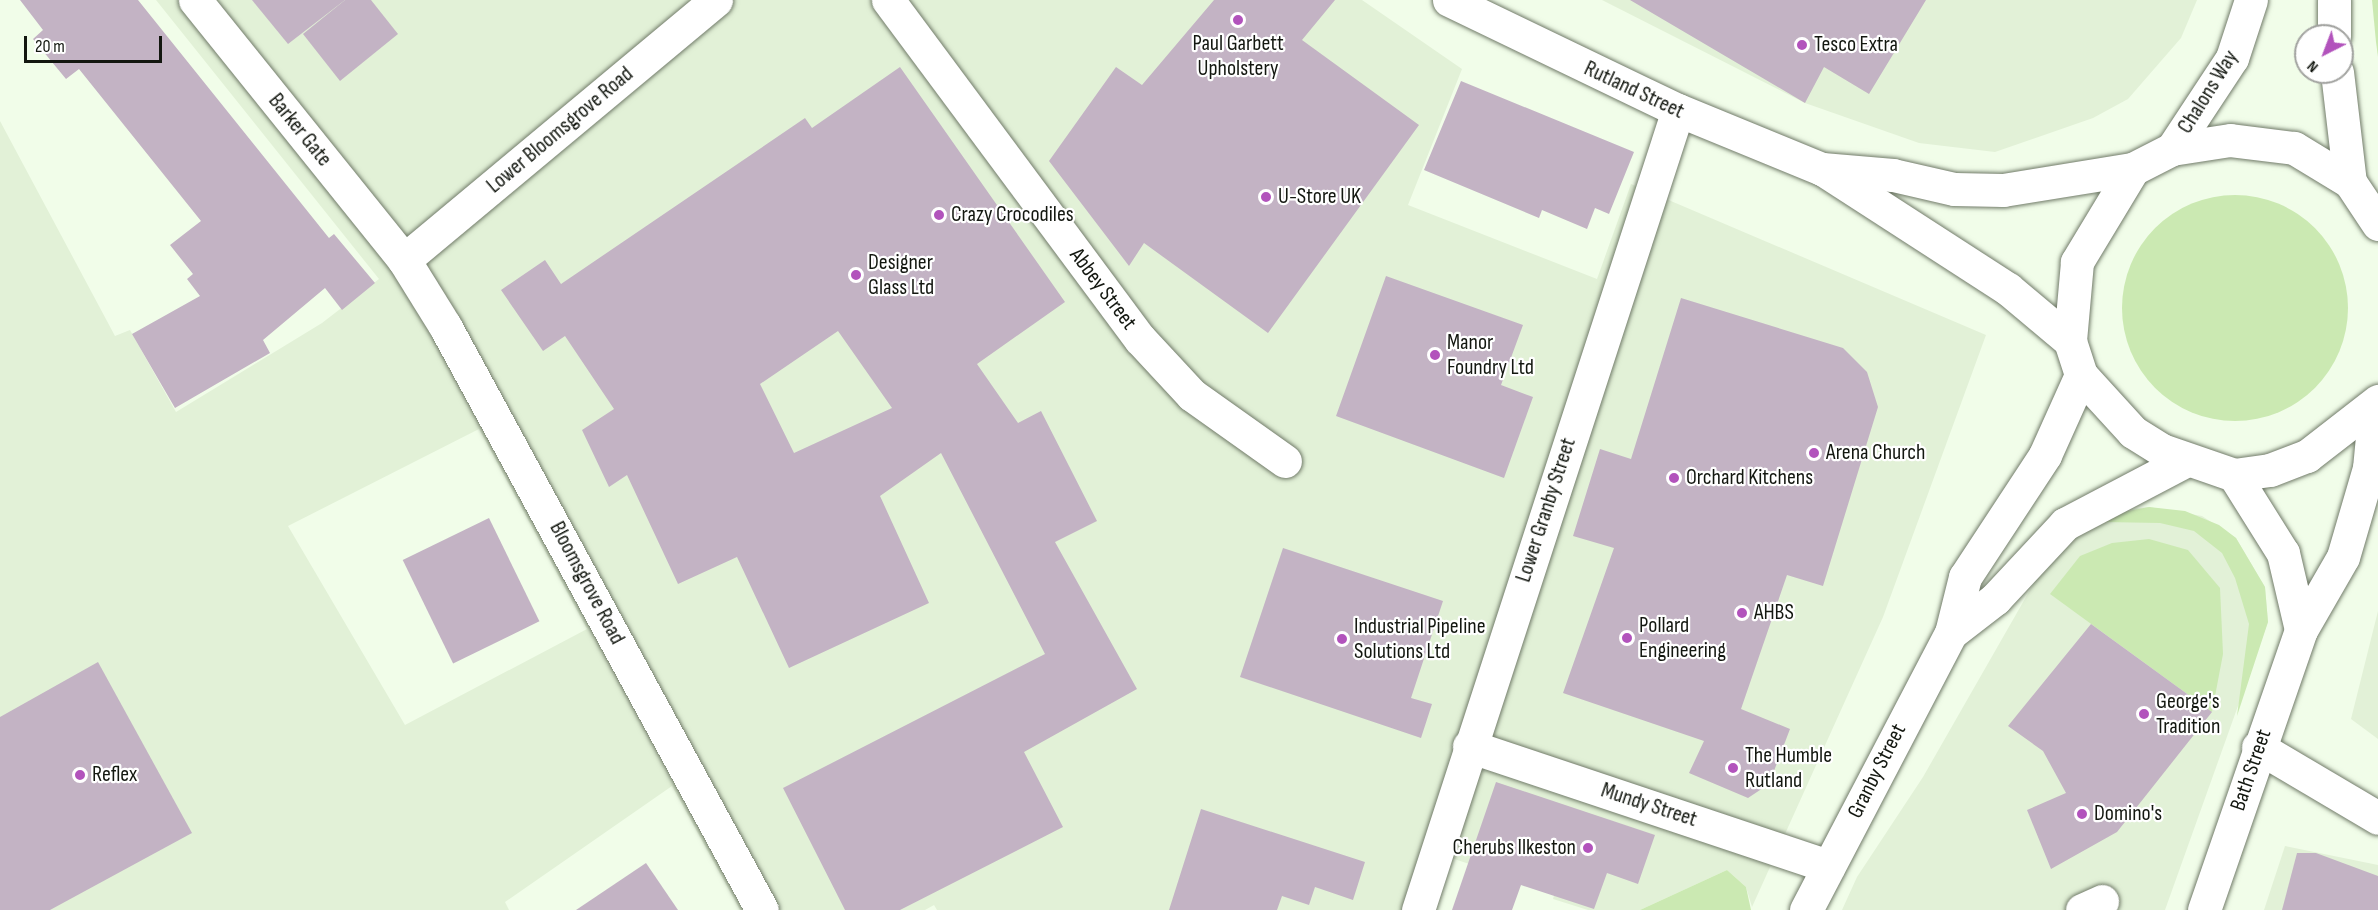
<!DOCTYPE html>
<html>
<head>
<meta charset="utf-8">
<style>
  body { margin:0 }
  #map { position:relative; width:2378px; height:910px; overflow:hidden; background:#f1fde9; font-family:"Sofia Sans Condensed",sans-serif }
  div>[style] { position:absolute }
  .built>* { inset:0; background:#e2f1d7 }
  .green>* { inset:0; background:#cbe9b2 }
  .round { border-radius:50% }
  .building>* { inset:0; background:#c3b3c4; transform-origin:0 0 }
  .roads { filter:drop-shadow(0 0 2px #717b69) drop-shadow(0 0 2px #717b69) }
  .minor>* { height:33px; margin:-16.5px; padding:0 16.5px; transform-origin:16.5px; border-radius:16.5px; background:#fff }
  .major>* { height:33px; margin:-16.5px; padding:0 16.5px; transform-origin:16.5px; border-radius:16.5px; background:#fff }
  .dots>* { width:16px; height:16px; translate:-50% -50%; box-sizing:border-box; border:3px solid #fff; border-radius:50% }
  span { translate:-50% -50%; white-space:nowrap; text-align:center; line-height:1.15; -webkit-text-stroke:4.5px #fff; paint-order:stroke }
  .poi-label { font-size:22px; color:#131710 }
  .left { translate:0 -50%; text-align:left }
  .right { translate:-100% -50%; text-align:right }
  .street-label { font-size:22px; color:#131710 }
  .north { position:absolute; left:2294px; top:24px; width:60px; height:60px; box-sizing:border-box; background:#fff; border:2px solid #a1a29f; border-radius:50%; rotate:222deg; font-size:16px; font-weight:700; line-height:24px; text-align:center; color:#131710 }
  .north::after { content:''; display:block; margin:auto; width:21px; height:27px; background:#b253bc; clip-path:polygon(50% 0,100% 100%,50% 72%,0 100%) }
  .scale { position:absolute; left:24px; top:36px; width:138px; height:27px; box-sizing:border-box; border:3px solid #131710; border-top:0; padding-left:8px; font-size:18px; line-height:21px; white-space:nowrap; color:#131710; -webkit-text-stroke:4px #fff; paint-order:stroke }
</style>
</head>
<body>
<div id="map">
  <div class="built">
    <i style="clip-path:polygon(evenodd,156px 0,1362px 0,1462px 69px,1408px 205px,1597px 279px,1631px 184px,1986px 335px,1883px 617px,1752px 907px,1746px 887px,1727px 870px,1640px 910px,1588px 910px,1553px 899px,1555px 892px,1451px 858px,1435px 910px,937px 910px,934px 905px,925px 910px,740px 910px,672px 786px,505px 902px,509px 910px,0 910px,0 121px,115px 336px,130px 330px,176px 412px,322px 323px,379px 279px,156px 0,479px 429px,587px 629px,405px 725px,288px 526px,479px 429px)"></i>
    <i style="clip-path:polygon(1602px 0,2197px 0,2181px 38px,2128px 99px,2093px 118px,1995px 152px,1919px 143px,1805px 103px)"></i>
    <i style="clip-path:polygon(2149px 507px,2202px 516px,2236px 538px,2265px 587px,2268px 622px,2165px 910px,1842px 910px,1857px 877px,1923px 777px,2046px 562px,2067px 538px,2130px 509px)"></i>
    <i style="clip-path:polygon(2378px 611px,2378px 739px,2351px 719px)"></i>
    <i style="clip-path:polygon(2285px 846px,2378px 865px,2378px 910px,2264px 910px)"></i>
  </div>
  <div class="green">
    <i style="clip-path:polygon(2372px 0,2378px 0,2378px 57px,2376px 42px)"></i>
    <i class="round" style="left:2122px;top:195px;width:226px;height:226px"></i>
    <i style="clip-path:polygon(2149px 507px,2185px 511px,2219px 525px,2236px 538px,2265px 587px,2268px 622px,2237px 716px,2249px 624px,2235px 578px,2222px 553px,2194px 531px,2160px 523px,2104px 522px,2113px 514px)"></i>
    <i style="clip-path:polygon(2149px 539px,2188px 550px,2220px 588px,2223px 654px,2212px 712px,2050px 594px,2080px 556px,2112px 543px)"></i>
    <i style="clip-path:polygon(1727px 870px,1746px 887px,1751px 910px,1640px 910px)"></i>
  </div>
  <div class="building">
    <i style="clip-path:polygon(20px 0,138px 0,329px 238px,334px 234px,375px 283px,342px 310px,325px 288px,263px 340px,270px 353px,175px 408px,132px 334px,200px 296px,187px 279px,193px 274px,170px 245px,201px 221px,79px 69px,66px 79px,33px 39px,43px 30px)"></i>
    <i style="clip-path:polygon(252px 0,345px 0,288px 44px)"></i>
    <i style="clip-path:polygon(345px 0,371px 0,398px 34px,340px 81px,303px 34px)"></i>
    <i style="clip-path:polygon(1214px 0,1335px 0,1302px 40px,1419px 125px,1268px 333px,1144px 243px,1129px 266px,1049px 161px,1116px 67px,1142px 85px)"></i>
    <i style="clip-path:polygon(1630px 0,1926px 0,1869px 94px,1824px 67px,1805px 103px)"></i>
    <i style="clip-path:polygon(evenodd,900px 67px,1065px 302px,977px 364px,1018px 423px,1041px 411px,1097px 521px,1055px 542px,1137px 689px,1024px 752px,1063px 827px,900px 910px,845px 910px,783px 788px,1045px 654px,941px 453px,880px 496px,929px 603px,789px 668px,737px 557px,678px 584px,627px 475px,609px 487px,582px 430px,614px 409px,565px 336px,543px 351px,501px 290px,545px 260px,561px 284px,805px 118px,812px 128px,900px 67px,838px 331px,892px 408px,794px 453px,760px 384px,838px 331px)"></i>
    <i style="clip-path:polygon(1461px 81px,1634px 152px,1609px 214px,1595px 208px,1587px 229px,1542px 210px,1539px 218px,1424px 170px)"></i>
    <i style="clip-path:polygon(1386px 276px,1523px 325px,1501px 385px,1533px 397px,1504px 478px,1336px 416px)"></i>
    <i style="clip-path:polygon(1681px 298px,1843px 348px,1867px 372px,1878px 407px,1823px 586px,1787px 575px,1741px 709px,1790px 729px,1769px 784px,1748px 798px,1689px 773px,1704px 741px,1563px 693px,1614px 548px,1573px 536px,1600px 449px,1631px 459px)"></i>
    <i style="left:489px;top:518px;width:115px;height:96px;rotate:64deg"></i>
    <i style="clip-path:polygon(1283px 548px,1443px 601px,1411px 698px,1432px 704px,1421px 738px,1240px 677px)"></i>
    <i style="clip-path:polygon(2091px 624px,2212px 712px,2117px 832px,2051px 869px,2027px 810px,2066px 793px,2043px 751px,2008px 726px)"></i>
    <i style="clip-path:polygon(98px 662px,192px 833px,50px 910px,0 910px,0 717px)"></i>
    <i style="clip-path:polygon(1496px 782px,1655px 835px,1638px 884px,1607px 873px,1594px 909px,1521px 885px,1512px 910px,1452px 910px)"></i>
    <i style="clip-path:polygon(1201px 809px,1365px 862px,1353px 900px,1315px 887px,1309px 905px,1282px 896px,1277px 910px,1169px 910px)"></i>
    <i style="clip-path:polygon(2297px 853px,2316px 853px,2378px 876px,2378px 910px,2282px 910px)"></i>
    <i style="clip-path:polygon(646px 863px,678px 910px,576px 910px)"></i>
  </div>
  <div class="roads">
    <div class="minor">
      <i style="left:195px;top:0;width:334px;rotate:51.2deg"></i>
      <i style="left:404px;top:260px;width:78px;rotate:58.2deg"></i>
      <i style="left:445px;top:326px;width:664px;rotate:61.51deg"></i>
      <i style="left:888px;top:0;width:422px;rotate:53.4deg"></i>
      <i style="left:1140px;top:339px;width:76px;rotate:47.1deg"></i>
      <i style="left:1192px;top:395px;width:114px;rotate:35.4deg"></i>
      <i style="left:404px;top:260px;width:406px;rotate:-39.8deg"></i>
      <i style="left:1951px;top:633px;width:56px;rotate:-37.7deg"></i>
      <i style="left:1995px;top:599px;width:103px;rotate:-47deg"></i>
      <i style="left:2065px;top:524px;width:138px;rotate:-27.7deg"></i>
      <i style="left:1469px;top:746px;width:379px;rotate:18.5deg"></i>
      <i style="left:2258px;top:747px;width:139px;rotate:30.6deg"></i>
      <i style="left:1418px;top:910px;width:841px;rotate:-72deg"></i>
      <i style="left:1806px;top:910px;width:313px;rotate:-62.4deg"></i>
      <i style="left:1951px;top:633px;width:58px;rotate:-76deg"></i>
      <i style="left:1965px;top:577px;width:146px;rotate:-56.7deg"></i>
      <i style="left:2045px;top:455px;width:88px;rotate:-65.8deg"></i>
      <i style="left:2082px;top:910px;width:22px;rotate:-24deg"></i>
    </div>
    <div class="major">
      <i style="left:1449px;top:0;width:254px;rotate:25.7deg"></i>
      <i style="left:1678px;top:110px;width:156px;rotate:22.3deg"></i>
      <i style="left:1822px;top:169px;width:71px;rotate:4.8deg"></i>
      <i style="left:1893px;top:175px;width:63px;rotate:12.9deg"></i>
      <i style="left:1954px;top:189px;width:49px;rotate:1.2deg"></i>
      <i style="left:2003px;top:190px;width:132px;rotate:-9.2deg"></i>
      <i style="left:2334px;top:0;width:36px;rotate:90deg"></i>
      <i style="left:2337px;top:72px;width:111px;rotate:83.3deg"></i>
      <i style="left:2172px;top:149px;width:109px;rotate:-56.6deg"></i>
      <i style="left:2232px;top:58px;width:61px;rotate:-71.9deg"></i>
      <i style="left:1824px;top:170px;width:219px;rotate:32.9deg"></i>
      <i style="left:2008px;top:289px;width:81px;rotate:40deg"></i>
      <i style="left:2378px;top:224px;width:50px;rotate:-123.7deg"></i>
      <i style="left:2350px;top:182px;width:66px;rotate:-148.7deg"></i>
      <i style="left:2294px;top:148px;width:64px;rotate:-172.9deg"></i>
      <i style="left:2230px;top:140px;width:59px;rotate:171.2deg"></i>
      <i style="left:2172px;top:149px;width:44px;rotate:152.9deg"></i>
      <i style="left:2133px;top:169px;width:109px;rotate:121.1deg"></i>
      <i style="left:2077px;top:262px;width:79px;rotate:95.1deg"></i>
      <i style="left:2070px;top:341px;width:36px;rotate:72deg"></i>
      <i style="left:2081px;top:375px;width:77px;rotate:47.6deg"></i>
      <i style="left:2133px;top:432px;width:34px;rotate:32deg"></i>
      <i style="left:2162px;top:450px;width:76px;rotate:19.1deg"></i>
      <i style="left:2234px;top:475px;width:36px;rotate:-8deg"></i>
      <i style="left:2270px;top:470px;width:40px;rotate:-21deg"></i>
      <i style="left:2307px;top:456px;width:90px;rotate:-37.8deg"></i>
      <i style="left:2234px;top:475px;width:92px;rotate:57.9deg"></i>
      <i style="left:2283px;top:553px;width:79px;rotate:76.8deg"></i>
      <i style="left:2204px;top:910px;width:296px;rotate:-70.9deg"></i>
      <i style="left:2301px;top:630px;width:84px;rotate:-60.1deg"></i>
      <i style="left:2343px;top:557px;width:93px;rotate:-73.7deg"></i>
      <i style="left:2369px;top:468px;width:62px;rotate:-84.5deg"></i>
    </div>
  </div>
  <div class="dots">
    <i style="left:1238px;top:20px;background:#b253bc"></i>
    <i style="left:1802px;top:45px;background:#b253bc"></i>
    <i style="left:1266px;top:197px;background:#b253bc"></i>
    <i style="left:939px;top:215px;background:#b253bc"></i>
    <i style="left:856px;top:275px;background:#b253bc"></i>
    <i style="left:1435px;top:355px;background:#b253bc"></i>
    <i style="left:1814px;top:453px;background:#b253bc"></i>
    <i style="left:1674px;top:478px;background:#b253bc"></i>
    <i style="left:1742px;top:613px;background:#b253bc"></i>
    <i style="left:1627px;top:638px;background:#b253bc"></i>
    <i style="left:1342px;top:639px;background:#b253bc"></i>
    <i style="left:2144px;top:714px;background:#b253bc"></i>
    <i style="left:1733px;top:768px;background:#b253bc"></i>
    <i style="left:80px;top:775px;background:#b253bc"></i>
    <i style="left:2082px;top:814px;background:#b253bc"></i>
    <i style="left:1588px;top:848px;background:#b253bc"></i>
  </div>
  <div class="poi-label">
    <span style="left:1238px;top:56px">Paul Garbett<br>Upholstery</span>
    <span class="left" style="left:1814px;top:45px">Tesco Extra</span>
    <span class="left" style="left:1278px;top:197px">U-Store UK</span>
    <span class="left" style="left:951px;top:215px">Crazy Crocodiles</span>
    <span class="left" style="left:868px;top:275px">Designer<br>Glass Ltd</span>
    <span class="left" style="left:1447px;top:355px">Manor<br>Foundry Ltd</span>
    <span class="left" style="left:1826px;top:453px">Arena Church</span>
    <span class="left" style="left:1686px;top:478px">Orchard Kitchens</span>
    <span class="left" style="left:1754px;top:613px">AHBS</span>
    <span class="left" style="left:1639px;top:638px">Pollard<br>Engineering</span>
    <span class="left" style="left:1354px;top:639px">Industrial Pipeline<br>Solutions Ltd</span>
    <span class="left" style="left:2156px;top:714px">George's<br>Tradition</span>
    <span class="left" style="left:1745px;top:768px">The Humble<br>Rutland</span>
    <span class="left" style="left:92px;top:775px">Reflex</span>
    <span class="left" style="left:2094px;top:814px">Domino's</span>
    <span class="right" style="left:1576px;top:848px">Cherubs Ilkeston</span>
  </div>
  <div class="street-label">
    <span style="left:1634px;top:90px;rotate:25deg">Rutland Street</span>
    <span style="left:2208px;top:92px;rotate:-58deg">Chalons Way</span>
    <span style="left:300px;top:130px;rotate:51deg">Barker Gate</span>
    <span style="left:560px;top:130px;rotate:-40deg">Lower Bloomsgrove Road</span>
    <span style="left:1103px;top:289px;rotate:53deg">Abbey Street</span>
    <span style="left:1546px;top:510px;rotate:-72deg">Lower Granby Street</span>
    <span style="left:587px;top:583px;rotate:62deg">Bloomsgrove Road</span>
    <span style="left:2251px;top:770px;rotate:-71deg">Bath Street</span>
    <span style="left:1877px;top:771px;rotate:-63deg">Granby Street</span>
    <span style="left:1649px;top:805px;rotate:18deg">Mundy Street</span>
  </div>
  <div class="north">N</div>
  <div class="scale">20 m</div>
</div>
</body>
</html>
